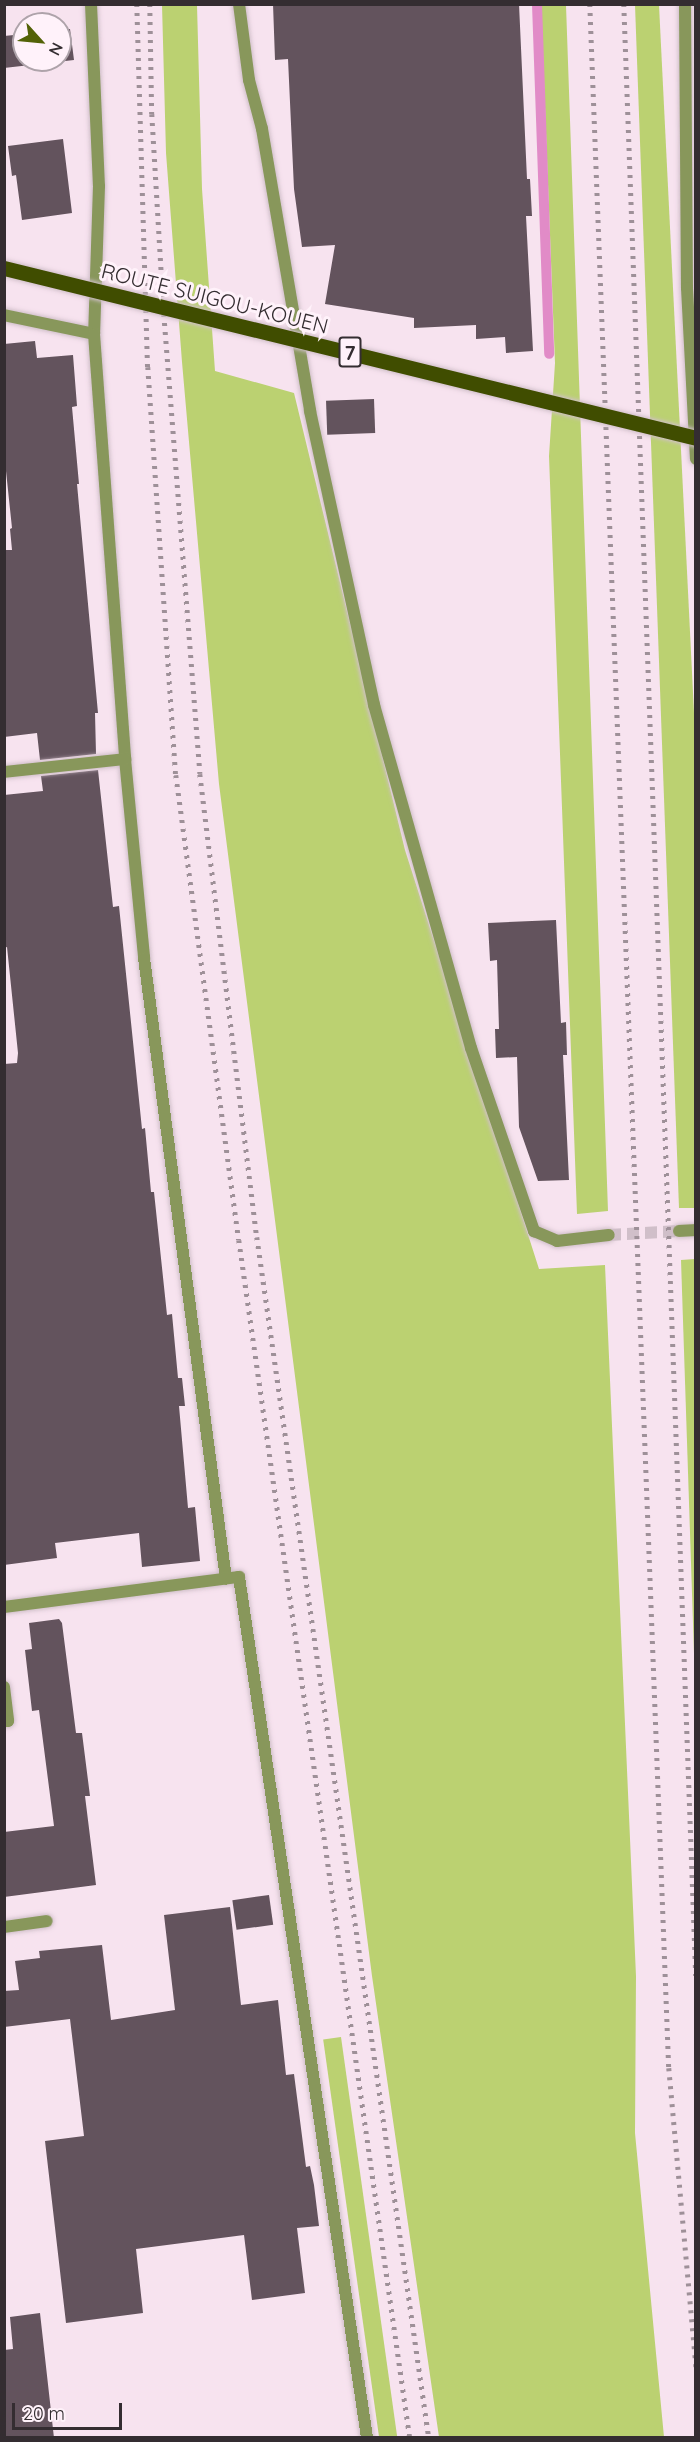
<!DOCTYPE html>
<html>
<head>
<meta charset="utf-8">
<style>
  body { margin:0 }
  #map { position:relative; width:700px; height:2442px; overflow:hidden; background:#f7e3ef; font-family:Quicksand,sans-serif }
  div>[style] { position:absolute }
  .green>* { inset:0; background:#bbd171; transform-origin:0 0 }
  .stream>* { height:10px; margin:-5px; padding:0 5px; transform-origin:5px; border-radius:5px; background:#e18bc7 }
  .building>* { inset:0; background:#63535d; transform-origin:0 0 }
  .minor-tunnel>* { height:12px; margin-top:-6px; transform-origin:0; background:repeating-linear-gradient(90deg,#d0bfc9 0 12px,transparent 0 18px) }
  .roads { filter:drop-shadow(0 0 2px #d0bfc9) drop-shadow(0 0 2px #d0bfc9) }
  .minor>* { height:12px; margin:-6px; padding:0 6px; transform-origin:6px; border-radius:6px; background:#88975b }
  .rail>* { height:4.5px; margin-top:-2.25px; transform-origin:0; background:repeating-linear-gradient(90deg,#9e9098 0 3px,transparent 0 9px) }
  .bridges { filter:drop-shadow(0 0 2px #d0bfc9) drop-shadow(0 0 2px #d0bfc9) }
  .primary-bridge>* { height:15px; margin:-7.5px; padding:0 7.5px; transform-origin:7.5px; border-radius:7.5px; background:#404d00 }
  span { translate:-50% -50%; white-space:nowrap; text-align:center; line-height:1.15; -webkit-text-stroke:6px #fff2fa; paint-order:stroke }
  .shield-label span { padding:2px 4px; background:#fff2fa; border:2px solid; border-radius:4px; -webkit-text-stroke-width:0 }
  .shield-label { font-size:20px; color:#342d31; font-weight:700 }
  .street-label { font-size:21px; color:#342d31 }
  .frame { position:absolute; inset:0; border:6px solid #342d31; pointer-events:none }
  .north { position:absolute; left:12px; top:12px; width:60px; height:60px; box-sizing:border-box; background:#fff2fa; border:2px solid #aea3aa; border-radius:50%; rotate:117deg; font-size:16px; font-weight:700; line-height:24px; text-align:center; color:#342d31 }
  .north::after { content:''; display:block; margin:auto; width:21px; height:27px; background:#536207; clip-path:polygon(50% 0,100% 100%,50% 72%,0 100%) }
  .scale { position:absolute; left:12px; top:2403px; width:110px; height:27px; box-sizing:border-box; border:3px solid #342d31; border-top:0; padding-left:8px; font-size:18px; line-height:21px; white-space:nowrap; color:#342d31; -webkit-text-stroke:4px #fff2fa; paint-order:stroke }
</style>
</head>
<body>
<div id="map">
  <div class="green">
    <i style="clip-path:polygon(162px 5px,197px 5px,202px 189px,215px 371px,294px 393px,405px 850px,539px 1269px,605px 1265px,636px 1976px,635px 2133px,664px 2437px,439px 2437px,372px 1976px,219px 784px,182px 362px,166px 153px)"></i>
    <i style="clip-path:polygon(541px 5px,566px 5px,608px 1211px,577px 1214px,549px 456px,555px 363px)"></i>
    <i style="clip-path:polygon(635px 5px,659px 5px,695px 733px,695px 1208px,679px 1208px)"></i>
    <i style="clip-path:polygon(695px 1259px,696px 1259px,695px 1684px,681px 1260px)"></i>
    <i style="left:341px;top:2037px;width:404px;height:18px;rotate:82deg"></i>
  </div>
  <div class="stream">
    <i style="left:537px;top:4px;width:350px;rotate:88deg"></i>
  </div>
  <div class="building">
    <i style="clip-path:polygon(273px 4px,519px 4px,527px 179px,530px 179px,532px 216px,526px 216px,533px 351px,506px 353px,505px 337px,476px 339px,476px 325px,414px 328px,414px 318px,325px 304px,335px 245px,302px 247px,294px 189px,288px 59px,275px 60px)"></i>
    <i style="clip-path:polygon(70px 29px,74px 60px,4px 68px,4px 36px,24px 34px,24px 60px,60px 60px,60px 30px)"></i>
    <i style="clip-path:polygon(63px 139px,72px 213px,22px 220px,16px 175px,12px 176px,8px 146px)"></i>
    <i style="clip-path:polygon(35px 341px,37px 358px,73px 355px,77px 406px,72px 407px,79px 484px,77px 484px,98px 713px,95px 713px,96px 754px,40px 760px,37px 733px,4px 737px,4px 550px,12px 550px,10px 529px,12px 528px,4px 452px,4px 344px)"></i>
    <i style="left:374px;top:399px;width:34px;height:48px;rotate:88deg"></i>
    <i style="clip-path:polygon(98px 770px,113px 907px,119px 906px,142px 1129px,145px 1128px,151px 1192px,154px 1192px,167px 1315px,172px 1314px,178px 1378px,182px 1378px,185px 1406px,179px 1406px,188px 1508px,195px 1507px,200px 1561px,142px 1567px,139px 1533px,55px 1543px,57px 1558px,4px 1565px,4px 1064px,17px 1063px,18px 1053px,7px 947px,4px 948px,4px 795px,43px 791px,41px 776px)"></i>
    <i style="clip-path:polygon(556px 920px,561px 1023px,566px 1022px,567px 1055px,563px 1055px,569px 1180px,538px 1181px,519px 1127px,517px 1057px,496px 1058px,495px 1029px,499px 1029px,497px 960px,490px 961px,488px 923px)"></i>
    <i style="clip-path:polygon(59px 1619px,62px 1623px,76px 1733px,82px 1733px,90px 1796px,85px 1796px,96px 1885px,4px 1897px,4px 1832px,54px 1826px,39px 1710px,32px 1711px,25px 1650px,32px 1649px,29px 1623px)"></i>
    <i style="left:269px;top:1895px;width:30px;height:37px;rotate:82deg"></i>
    <i style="clip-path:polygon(230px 1907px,241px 2005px,278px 2000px,286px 2075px,294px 2074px,306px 2167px,310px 2166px,314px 2185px,319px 2226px,297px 2228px,305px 2293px,252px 2300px,244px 2235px,136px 2249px,143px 2313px,66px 2323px,45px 2141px,84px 2136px,70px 2019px,4px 2027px,4px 1991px,19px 1990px,15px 1961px,40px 1958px,39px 1951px,102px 1945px,111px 2020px,175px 2010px,164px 1915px)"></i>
    <i style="clip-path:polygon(40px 2313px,54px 2438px,4px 2438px,4px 2350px,13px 2349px,10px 2317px)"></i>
  </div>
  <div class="minor-tunnel">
    <i style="left:609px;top:1235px;width:70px;rotate:-3.3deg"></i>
  </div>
  <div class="roads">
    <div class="minor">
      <i style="left:91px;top:4px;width:182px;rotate:87.5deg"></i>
      <i style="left:99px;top:186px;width:148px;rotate:91.9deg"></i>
      <i style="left:239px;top:4px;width:77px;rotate:82.5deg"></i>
      <i style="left:249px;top:80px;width:51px;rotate:75.1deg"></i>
      <i style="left:262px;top:129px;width:286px;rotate:80.3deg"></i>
      <i style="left:310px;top:411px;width:301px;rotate:77.7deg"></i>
      <i style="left:374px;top:705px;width:356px;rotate:74.2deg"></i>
      <i style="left:471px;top:1048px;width:194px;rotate:71deg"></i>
      <i style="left:534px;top:1231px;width:25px;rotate:23deg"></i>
      <i style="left:557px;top:1241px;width:52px;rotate:-6.6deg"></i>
      <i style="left:685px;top:4px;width:284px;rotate:89.6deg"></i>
      <i style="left:687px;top:288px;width:171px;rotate:87deg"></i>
      <i style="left:4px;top:315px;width:92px;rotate:11.9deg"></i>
      <i style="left:94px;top:334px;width:426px;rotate:85.8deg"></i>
      <i style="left:125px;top:759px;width:200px;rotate:84.5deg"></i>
      <i style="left:144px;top:958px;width:626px;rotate:82.48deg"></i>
      <i style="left:4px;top:772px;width:122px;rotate:-6.1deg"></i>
      <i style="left:679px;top:1231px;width:17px;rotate:-3deg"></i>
      <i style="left:4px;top:1607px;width:237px;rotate:-7.3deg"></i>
      <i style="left:239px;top:1577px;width:870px;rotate:81.54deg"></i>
      <i style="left:4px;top:1687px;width:34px;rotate:83deg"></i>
      <i style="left:8px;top:1721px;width:4px;rotate:180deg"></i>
      <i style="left:4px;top:1927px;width:43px;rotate:-7.9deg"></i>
    </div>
  </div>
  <div class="rail">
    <i style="left:137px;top:4px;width:363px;rotate:88.3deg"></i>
    <i style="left:148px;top:367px;width:409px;rotate:86.1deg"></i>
    <i style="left:176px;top:775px;width:469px;rotate:82.3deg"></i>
    <i style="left:239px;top:1240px;width:1210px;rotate:81.88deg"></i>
    <i style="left:150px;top:4px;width:110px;rotate:89deg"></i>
    <i style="left:152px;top:114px;width:200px;rotate:86.6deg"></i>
    <i style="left:164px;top:314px;width:461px;rotate:85.5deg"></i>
    <i style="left:200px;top:774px;width:466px;rotate:83deg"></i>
    <i style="left:257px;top:1237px;width:1213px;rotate:81.85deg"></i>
    <i style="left:590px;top:4px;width:2066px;rotate:87.81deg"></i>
    <i style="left:669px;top:2068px;width:300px;rotate:84.8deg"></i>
    <i style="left:624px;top:4px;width:1973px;rotate:87.91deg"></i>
  </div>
  <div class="bridges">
    <div class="primary-bridge">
      <i style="left:4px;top:268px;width:713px;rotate:13.8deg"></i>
    </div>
  </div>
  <div class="shield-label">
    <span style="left:350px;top:352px">7</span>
  </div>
  <div class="street-label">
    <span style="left:215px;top:298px;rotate:14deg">ROUTE SUIGOU-KOUEN</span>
  </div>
  <div class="frame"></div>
  <div class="north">N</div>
  <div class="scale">20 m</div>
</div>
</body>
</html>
